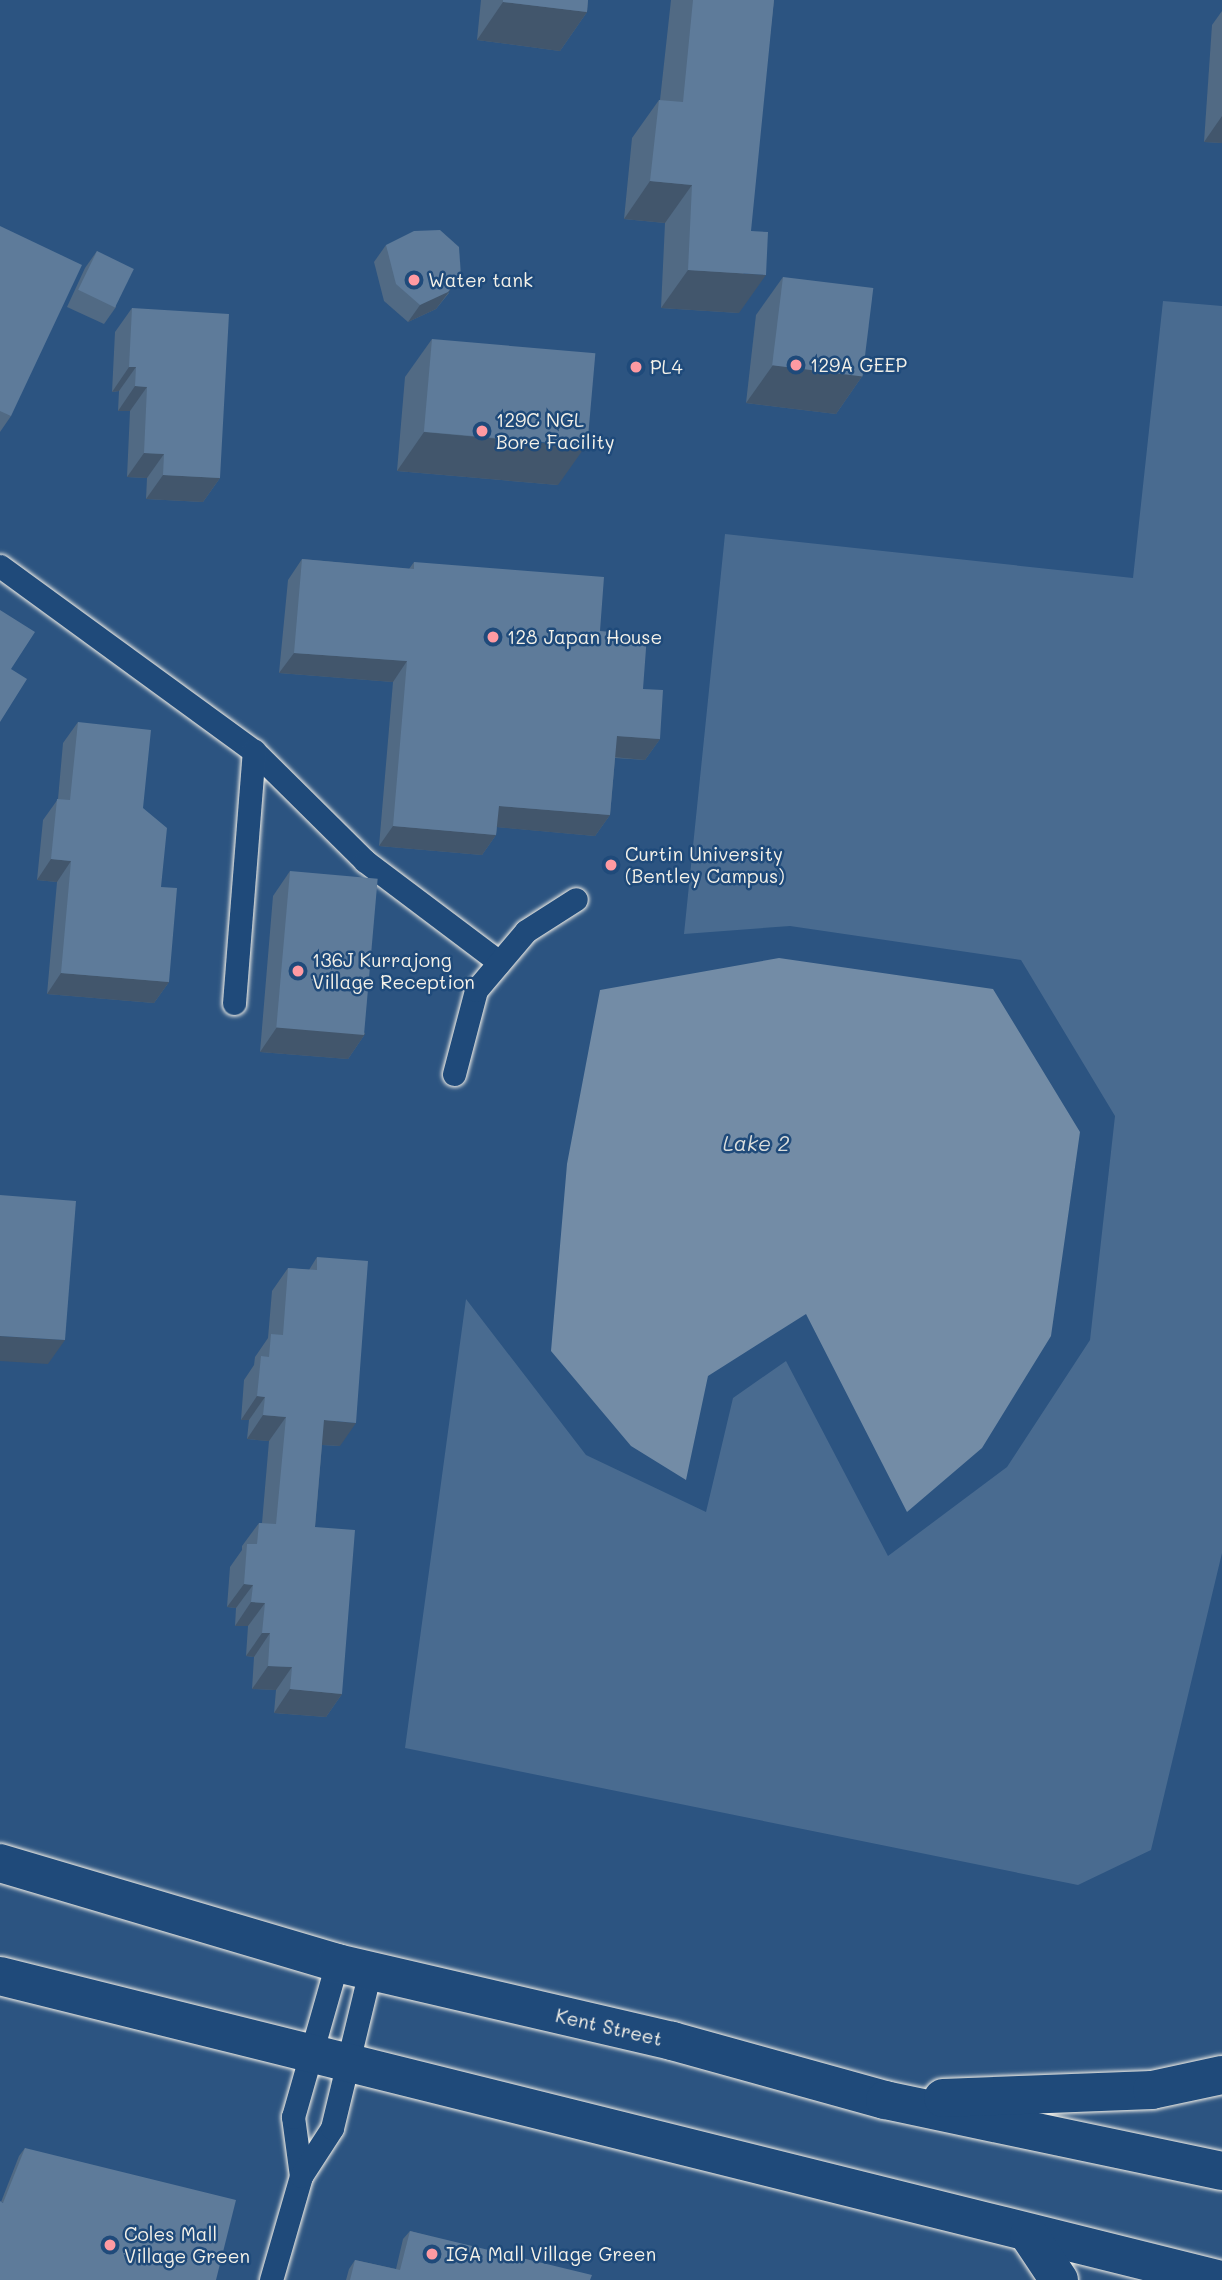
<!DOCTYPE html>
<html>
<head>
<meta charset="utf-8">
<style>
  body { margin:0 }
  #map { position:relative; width:1222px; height:2280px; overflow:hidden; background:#2c5481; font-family:Mali,sans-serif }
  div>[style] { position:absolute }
  .green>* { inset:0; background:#496b90 }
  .water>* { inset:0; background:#738ca6 }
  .roads { filter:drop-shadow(0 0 2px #f4f1e8) drop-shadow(0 0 2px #f4f1e8) }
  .service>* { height:23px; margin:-11.5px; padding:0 11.5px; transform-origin:11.5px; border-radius:11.5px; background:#1f4a7a }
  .primary>* { height:38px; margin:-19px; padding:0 19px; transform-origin:19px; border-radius:19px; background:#1f4a7a }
  .wall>* { inset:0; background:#516a84 }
  .shaded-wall>* { inset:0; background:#42566c }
  .building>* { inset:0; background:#5e7b9a; transform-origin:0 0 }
  .dots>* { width:19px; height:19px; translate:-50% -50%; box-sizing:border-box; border:4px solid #1f4a7a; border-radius:50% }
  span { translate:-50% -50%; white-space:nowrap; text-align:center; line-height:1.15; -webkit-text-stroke:5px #1f4a7a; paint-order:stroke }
  .poi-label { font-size:19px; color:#f4f1e8 }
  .left { translate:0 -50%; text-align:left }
  .street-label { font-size:19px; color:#f4f1e8 }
  .water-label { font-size:21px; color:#dadddb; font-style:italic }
</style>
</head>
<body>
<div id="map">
  <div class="green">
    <i style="clip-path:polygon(1163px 301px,1222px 306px,1222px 1553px,1151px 1850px,1078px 1885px,405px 1748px,466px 1299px,586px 1455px,706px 1512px,733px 1398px,786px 1361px,888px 1556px,1007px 1467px,1090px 1340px,1115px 1116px,1021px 960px,790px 926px,684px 934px,725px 534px,1133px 578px)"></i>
  </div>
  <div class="water">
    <i style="clip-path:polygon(779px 958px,993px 989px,1080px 1132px,1051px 1336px,982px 1448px,907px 1512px,806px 1314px,708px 1376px,686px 1480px,631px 1446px,551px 1351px,567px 1164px,600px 990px)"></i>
  </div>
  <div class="roads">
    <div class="service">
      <i style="left:0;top:566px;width:314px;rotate:36.1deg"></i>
      <i style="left:254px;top:751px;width:156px;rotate:44.7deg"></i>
      <i style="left:365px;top:861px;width:168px;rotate:37deg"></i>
      <i style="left:234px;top:1003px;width:253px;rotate:-85.5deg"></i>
      <i style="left:454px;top:1074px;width:87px;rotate:-75.3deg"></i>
      <i style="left:476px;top:990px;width:77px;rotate:-49.7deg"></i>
      <i style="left:526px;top:931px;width:59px;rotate:-32.6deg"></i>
      <i style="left:301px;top:2176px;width:60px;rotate:-97.7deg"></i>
      <i style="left:293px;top:2117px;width:160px;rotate:-74.1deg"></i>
      <i style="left:271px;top:2280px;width:108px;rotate:-73.9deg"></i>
      <i style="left:301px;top:2176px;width:57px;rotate:-57.1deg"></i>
      <i style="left:332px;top:2128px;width:162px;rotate:-76.4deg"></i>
    </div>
    <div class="primary">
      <i style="left:0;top:1863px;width:352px;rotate:16.5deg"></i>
      <i style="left:337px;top:1963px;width:344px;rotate:13.1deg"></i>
      <i style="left:672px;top:2041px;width:221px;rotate:15.5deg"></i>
      <i style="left:885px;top:2100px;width:344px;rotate:11.9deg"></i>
      <i style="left:0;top:1976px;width:1258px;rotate:13.98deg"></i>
      <i style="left:943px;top:2098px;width:209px;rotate:-2.2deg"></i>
      <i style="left:1152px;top:2090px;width:72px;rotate:-12.1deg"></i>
      <i style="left:1029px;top:2235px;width:54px;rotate:56.3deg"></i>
    </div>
  </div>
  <div class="wall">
    <i style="clip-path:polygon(481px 0,588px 0,587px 12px,560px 51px,477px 40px)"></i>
    <i style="clip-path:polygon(671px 0,774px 0,739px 313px,661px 308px,665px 223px,624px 219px,632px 138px,659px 100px,660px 100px)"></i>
    <i style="clip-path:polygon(1222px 11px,1222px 143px,1204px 142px,1212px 25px)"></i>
    <i style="clip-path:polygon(0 226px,11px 416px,0 432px)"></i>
    <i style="clip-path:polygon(386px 245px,449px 293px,436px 309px,408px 322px,384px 301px,374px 262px)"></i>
    <i style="clip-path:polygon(97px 251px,116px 307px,104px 324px,67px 307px,85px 268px)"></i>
    <i style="clip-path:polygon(783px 277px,863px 375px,836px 414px,746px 403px,756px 315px)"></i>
    <i style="clip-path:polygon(132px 308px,220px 478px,203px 502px,146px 499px,147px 478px,127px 477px,130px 411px,118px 411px,119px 391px,112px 392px,115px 332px)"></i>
    <i style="clip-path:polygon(432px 339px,558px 485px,397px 471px,405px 377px)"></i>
    <i style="clip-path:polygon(302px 559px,409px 569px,414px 562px,600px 631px,643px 689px,660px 739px,645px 760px,615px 758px,610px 815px,595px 836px,497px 827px,496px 835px,482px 855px,379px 846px,393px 682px,279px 673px,288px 580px)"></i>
    <i style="clip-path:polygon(78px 722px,143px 808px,161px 887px,169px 982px,154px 1003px,47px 994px,57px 882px,37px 880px,43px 820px,58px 799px,63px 743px)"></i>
    <i style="clip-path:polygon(290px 871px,365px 1034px,348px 1059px,260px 1052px,273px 896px)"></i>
    <i style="clip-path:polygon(317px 1257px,340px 1446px,322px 1445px,315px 1527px,342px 1694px,326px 1717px,274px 1713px,276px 1690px,252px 1689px,254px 1657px,246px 1656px,248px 1626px,235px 1626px,236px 1608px,227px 1607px,230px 1567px,242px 1550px,242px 1546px,259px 1523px,262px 1523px,269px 1441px,247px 1439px,249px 1420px,241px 1420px,244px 1380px,254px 1365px,255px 1357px,268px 1338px,272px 1291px,288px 1268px,309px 1270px)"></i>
    <i style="clip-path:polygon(25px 2148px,216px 2280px,1px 2202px,19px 2156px)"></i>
    <i style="clip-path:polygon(410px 2231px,590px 2280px,346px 2280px,349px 2269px,355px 2260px,396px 2269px,403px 2239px)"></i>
  </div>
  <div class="shaded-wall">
    <i style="clip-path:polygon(503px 2px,587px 12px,560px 51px,477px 40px)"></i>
    <i style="clip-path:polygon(1222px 116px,1222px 143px,1204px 142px)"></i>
    <i style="clip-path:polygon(650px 181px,692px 185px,665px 223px,624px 219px)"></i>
    <i style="clip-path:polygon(688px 270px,766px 275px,739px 313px,661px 308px)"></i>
    <i style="clip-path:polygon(461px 276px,436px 309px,408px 322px,420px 305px)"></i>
    <i style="clip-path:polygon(773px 365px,863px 375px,836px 414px,746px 403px)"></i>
    <i style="clip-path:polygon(129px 367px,136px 367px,119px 391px,112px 392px)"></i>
    <i style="clip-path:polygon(135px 386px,147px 387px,130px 411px,118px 411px)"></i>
    <i style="clip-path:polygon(424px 432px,585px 447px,558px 485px,397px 471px)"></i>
    <i style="clip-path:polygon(144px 453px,164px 454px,147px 478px,127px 477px)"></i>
    <i style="clip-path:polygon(163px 475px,220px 478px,203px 502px,146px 499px)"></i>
    <i style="clip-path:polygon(294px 653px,407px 661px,393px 682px,279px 673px)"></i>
    <i style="clip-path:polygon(617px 736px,660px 739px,645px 760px,602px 756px)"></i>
    <i style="clip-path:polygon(499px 806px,610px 815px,595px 836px,484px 826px)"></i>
    <i style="clip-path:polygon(393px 826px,496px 835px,482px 855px,379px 846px)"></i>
    <i style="clip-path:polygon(51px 859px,71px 861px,57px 882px,37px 880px)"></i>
    <i style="clip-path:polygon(61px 973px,169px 982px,154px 1003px,47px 994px)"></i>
    <i style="clip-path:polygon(277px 1027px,365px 1034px,348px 1059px,260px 1052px)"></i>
    <i style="clip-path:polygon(0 1336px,65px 1340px,48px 1364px,0 1361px)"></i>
    <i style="clip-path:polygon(257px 1396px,265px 1397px,249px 1420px,241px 1420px)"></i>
    <i style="clip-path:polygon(263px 1415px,286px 1417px,269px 1441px,247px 1439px)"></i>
    <i style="clip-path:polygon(324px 1420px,356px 1423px,340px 1446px,308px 1444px)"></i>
    <i style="clip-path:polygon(244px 1584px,253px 1585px,236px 1608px,227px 1607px)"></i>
    <i style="clip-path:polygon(251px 1602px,265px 1603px,248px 1626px,235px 1626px)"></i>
    <i style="clip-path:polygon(262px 1633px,270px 1633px,254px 1657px,246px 1656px)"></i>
    <i style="clip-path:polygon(268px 1666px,292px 1667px,276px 1690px,252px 1689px)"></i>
    <i style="clip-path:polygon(290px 1689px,342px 1694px,326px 1717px,274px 1713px)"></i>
  </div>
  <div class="building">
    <i style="clip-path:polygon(503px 0,588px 0,587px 12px,503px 2px)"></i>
    <i style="clip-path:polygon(693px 0,774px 0,751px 231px,768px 232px,766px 275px,688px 270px,692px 185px,650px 181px,659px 100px,683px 102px)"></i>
    <i style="clip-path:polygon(0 226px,82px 265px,11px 416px,0 411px)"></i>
    <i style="clip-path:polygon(440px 230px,459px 247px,461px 276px,448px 292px,420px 305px,396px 284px,386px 245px,414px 231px)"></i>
    <i style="left:97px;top:251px;width:41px;height:43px;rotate:26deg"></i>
    <i style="left:783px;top:277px;width:91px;height:89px;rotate:7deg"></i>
    <i style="clip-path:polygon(132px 308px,229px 314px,220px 478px,163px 475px,164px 454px,144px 453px,147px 387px,135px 386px,136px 367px,129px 367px)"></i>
    <i style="left:432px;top:339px;width:164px;height:93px;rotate:5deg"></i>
    <i style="clip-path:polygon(302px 559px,414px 569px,414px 562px,604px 577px,600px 631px,647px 635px,643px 689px,663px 690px,660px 739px,617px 736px,610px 815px,499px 806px,496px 835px,393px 826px,407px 661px,294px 653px)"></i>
    <i style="clip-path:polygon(0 610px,35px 632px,11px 669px,27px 679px,0 722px)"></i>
    <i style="clip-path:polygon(78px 722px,151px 730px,143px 808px,167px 828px,161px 887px,177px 888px,169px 982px,61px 973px,71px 861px,51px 859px,57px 799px,70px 800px)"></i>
    <i style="left:290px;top:871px;width:88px;height:157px;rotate:5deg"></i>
    <i style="clip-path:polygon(0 1195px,76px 1201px,65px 1340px,0 1336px)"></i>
    <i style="clip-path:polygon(317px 1257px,368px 1261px,356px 1423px,324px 1420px,315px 1527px,355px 1530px,342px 1694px,290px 1689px,292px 1667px,268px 1666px,270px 1633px,262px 1633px,265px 1603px,251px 1602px,253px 1585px,244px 1584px,247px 1544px,257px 1544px,259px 1523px,276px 1524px,286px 1417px,263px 1415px,265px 1397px,257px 1396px,261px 1356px,269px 1357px,271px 1334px,283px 1335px,288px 1268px,317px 1270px)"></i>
    <i style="clip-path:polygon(25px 2148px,236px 2200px,216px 2280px,0 2280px,0 2201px,3px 2203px)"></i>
    <i style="clip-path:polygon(410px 2231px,592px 2275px,590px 2280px,350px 2280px,355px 2260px,400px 2270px)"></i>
  </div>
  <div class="dots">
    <i style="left:414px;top:280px;background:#ff9aa2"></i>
    <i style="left:796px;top:365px;background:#ff9aa2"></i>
    <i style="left:636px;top:367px;background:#ff9aa2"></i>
    <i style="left:482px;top:431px;background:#ff9aa2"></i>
    <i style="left:493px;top:637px;background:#ff9aa2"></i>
    <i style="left:611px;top:865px;background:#ff9aa2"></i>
    <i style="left:298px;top:971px;background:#ff9aa2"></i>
    <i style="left:110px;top:2245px;background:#ff9aa2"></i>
    <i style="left:432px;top:2254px;background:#ff9aa2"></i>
  </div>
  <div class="poi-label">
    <span class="left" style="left:428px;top:280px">Water tank</span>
    <span class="left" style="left:810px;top:365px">129A GEEP</span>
    <span class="left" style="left:650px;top:367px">PL4</span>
    <span class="left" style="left:496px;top:431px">129C NGL<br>Bore Facility</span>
    <span class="left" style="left:507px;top:637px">128 Japan House</span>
    <span class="left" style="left:625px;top:865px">Curtin University<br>(Bentley Campus)</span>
    <span class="left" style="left:312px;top:971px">136J Kurrajong<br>Village Reception</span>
    <span class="left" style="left:124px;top:2245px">Coles Mall<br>Village Green</span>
    <span class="left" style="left:446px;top:2254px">IGA Mall Village Green</span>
  </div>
  <div class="street-label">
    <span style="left:609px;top:2027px;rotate:13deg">Kent Street</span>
  </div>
  <div class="water-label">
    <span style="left:756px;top:1143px">Lake 2</span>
  </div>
</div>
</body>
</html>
